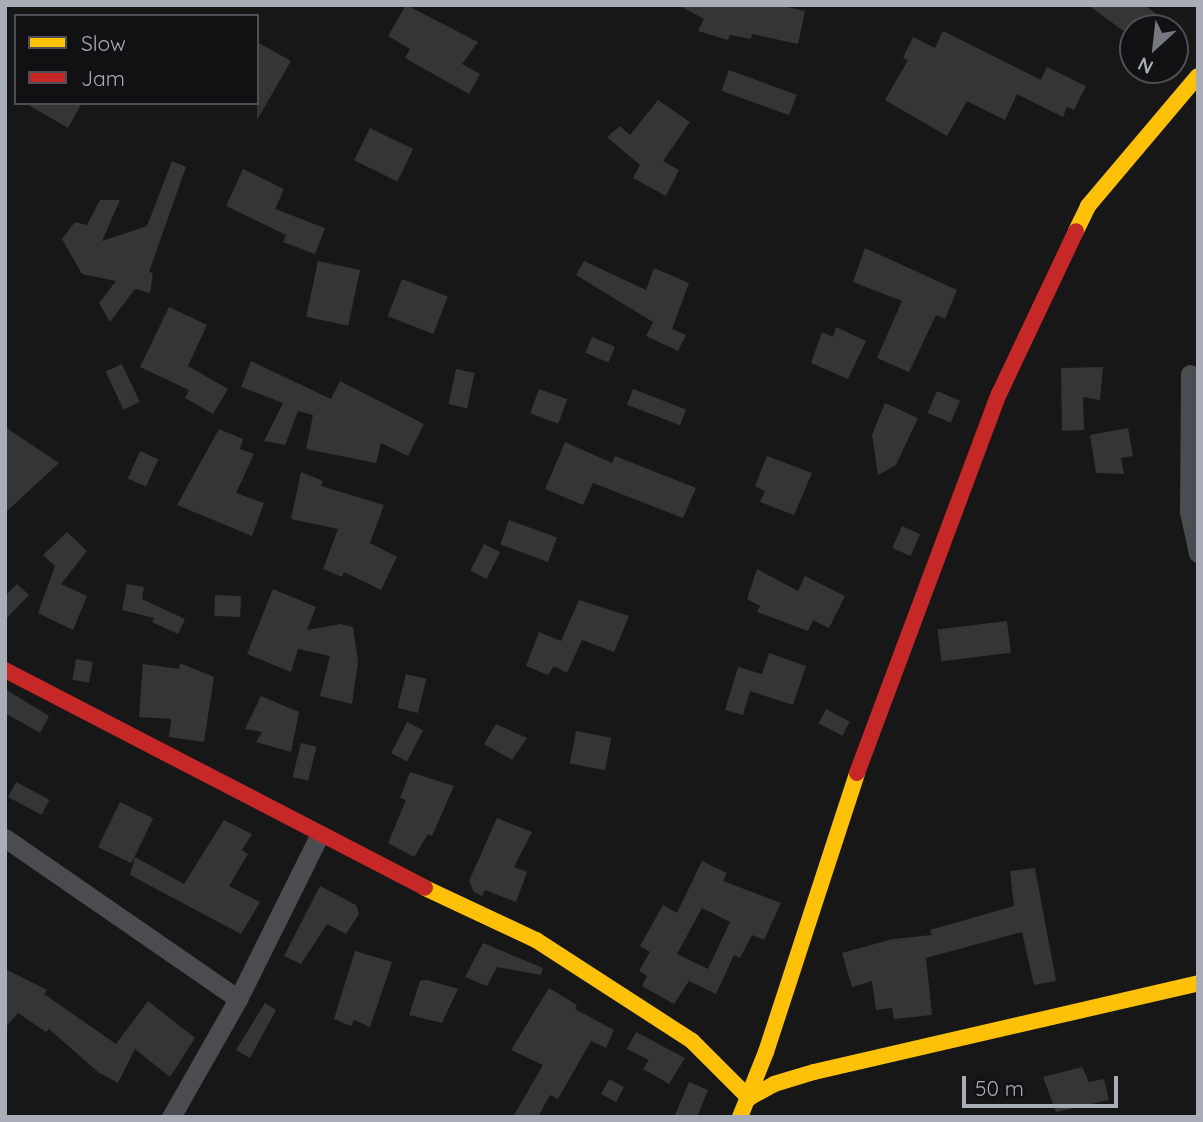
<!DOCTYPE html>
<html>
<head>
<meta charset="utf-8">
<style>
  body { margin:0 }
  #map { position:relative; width:1203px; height:1122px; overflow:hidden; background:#171717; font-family:Quicksand,sans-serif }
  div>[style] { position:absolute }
  .building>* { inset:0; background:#353536; transform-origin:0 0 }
  .street>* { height:19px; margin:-9.5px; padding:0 9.5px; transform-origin:9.5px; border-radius:9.5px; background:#4b4c50 }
  .slow>* { height:16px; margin:-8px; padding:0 8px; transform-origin:8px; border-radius:8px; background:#ffc107 }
  .jam>* { height:16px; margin:-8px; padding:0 8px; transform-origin:8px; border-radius:8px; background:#c62828 }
  span { translate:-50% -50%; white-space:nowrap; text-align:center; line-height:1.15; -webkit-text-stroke:7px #111113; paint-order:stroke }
  .frame { position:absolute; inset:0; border:7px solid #a8adb8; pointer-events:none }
  .legend { position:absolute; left:14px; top:14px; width:245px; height:91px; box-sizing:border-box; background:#111113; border:2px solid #4d4f55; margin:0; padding:9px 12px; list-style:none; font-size:21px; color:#a8adb8 }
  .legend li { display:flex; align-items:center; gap:14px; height:35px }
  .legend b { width:35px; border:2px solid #4d4f55 }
  .north { position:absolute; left:1119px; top:14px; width:70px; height:70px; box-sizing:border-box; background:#111113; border:2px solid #4d4f55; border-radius:50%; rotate:207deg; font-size:19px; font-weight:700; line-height:28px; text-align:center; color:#a8adb8 }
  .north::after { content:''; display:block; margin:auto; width:24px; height:32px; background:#757880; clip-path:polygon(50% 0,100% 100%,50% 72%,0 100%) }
  .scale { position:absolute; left:962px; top:1076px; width:156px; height:32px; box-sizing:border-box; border:4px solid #a8adb8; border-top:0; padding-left:9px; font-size:21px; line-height:24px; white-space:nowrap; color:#a8adb8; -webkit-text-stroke:5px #111113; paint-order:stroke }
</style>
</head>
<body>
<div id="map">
  <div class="building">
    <i style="clip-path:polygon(406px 5px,478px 42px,462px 64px,480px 74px,469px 94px,405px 58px,410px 49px,388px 36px)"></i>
    <i style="clip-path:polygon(678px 5px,778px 5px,805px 11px,798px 44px,752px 34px,751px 39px,730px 35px,728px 40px,698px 31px,704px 19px)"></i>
    <i style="clip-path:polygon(1088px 5px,1144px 5px,1176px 28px,1133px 28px,1133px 38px)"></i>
    <i style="clip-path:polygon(943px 31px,1041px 80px,1047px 67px,1086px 86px,1074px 110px,1067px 107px,1063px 117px,1017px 94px,1005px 120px,967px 101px,947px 136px,885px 100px,908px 60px,903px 58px,913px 37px,935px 48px)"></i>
    <i style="clip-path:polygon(257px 42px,291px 61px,257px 120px)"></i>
    <i style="left:729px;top:70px;width:72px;height:22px;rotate:20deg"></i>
    <i style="clip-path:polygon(658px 100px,690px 122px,663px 161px,679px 170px,666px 196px,633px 178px,640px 165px,607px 137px,620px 126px,630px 135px)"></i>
    <i style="clip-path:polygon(25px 103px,82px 103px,68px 128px)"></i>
    <i style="left:370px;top:128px;width:48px;height:36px;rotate:26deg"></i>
    <i style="clip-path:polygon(172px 161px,186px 167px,149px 272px,153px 273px,150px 293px,135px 289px,110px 322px,99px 303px,116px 281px,82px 274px,62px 239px,75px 222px,87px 225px,100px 200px,120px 200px,102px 241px,147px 226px)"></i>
    <i style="clip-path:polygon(243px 169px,284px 189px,275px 209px,325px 228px,315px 254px,283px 242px,286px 235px,226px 206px)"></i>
    <i style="clip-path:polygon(865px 248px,957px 290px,945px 319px,936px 315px,909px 372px,877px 358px,902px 301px,853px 282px)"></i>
    <i style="left:318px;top:261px;width:43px;height:57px;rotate:12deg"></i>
    <i style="clip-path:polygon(584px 261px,646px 290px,654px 268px,689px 283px,672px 329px,686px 335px,678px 351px,646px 336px,653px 322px,576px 275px)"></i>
    <i style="left:402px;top:279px;width:49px;height:40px;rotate:21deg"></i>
    <i style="clip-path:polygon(169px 307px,207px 325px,188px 366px,228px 389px,213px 414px,185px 398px,189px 390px,140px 367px)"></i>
    <i style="clip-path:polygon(836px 327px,866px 341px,848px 379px,811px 363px,822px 332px,833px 337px)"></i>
    <i style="left:592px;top:337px;width:25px;height:17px;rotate:23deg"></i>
    <i style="clip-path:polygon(251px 361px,331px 399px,340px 381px,424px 424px,408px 456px,381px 443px,376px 463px,306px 449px,313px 415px,298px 411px,285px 445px,264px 441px,283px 403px,241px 387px)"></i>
    <i style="left:122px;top:364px;width:42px;height:18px;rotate:65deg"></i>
    <i style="clip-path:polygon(1103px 367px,1100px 400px,1083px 397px,1084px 430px,1062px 431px,1061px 368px)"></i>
    <i style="left:456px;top:369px;width:19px;height:36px;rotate:12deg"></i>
    <i style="left:539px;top:389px;width:30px;height:26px;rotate:20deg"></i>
    <i style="left:633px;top:389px;width:57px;height:17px;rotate:21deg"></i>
    <i style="left:937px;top:391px;width:25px;height:24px;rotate:23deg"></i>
    <i style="clip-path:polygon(885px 403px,918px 418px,896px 465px,878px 475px,872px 435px)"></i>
    <i style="clip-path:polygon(5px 427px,59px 463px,5px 513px)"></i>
    <i style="clip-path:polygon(1128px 428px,1133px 456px,1121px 458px,1124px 474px,1096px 473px,1090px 435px)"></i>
    <i style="clip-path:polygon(219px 429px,243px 439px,240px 449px,254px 454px,236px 493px,264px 503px,252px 536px,177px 505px)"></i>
    <i style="clip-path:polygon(565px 442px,612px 463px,615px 456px,696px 488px,683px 518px,593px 483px,583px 505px,545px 489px)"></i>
    <i style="left:140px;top:451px;width:20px;height:30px;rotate:24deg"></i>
    <i style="clip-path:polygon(767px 456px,812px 473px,794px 515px,760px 502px,765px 491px,755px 486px)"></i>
    <i style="clip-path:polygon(301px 472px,323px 481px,321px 486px,384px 505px,370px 543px,397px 557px,381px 590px,344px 572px,342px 577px,323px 569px,338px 529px,291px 519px)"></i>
    <i style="left:509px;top:520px;width:51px;height:26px;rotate:20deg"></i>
    <i style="left:902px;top:526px;width:20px;height:24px;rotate:24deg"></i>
    <i style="clip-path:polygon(67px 532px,87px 551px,61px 584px,87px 596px,73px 630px,38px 613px,55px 566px,43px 555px)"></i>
    <i style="left:484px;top:544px;width:18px;height:30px;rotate:27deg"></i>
    <i style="clip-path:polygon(757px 569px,798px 591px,805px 576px,845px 596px,829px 628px,813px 620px,808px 631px,757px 612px,760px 606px,747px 599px)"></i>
    <i style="clip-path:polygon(17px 584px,29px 595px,5px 620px,5px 596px)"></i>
    <i style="clip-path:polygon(127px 584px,144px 587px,142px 599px,185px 619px,178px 634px,152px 622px,154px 618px,122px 610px)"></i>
    <i style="clip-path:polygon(273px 589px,316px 607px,307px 630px,340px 624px,353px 627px,358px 662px,352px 704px,320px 696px,330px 656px,298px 649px,291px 672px,247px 654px)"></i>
    <i style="left:215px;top:595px;width:26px;height:21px;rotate:2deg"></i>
    <i style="clip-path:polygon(579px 600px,629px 616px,614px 652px,582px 640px,567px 673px,554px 666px,548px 675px,526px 666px,539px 632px,561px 641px)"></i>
    <i style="left:1007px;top:621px;width:32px;height:70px;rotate:83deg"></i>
    <i style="clip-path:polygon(769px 653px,806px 666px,793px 705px,750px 691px,743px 715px,725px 710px,738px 667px,762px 674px)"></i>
    <i style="left:76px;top:659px;width:17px;height:21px;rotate:10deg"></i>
    <i style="clip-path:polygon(180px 663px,214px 677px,204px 742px,169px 737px,171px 719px,139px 717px,143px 664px,179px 669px)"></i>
    <i style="left:406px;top:674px;width:21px;height:35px;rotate:14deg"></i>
    <i style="clip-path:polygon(5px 689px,49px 716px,40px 733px,5px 713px)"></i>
    <i style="clip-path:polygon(261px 696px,299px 712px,291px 752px,256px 742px,262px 732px,245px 729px)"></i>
    <i style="left:826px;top:709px;width:27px;height:16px;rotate:28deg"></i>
    <i style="left:407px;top:722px;width:18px;height:35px;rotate:27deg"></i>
    <i style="clip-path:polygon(496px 724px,527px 738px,512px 760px,484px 744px)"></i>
    <i style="left:576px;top:731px;width:36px;height:33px;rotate:11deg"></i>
    <i style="left:301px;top:743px;width:16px;height:35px;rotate:14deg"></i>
    <i style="clip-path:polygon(410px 772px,454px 786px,432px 836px,428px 834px,414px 857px,388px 843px,406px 800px,400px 798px)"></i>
    <i style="left:16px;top:782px;width:38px;height:17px;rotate:28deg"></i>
    <i style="left:120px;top:802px;width:37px;height:50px;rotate:26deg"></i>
    <i style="clip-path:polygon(497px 818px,532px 832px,514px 867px,527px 872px,516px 902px,485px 890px,482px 896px,474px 892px,469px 881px)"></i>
    <i style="clip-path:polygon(224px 820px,252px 834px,242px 850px,248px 854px,229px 886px,260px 902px,241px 934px,130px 875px,135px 857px,184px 884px)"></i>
    <i style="clip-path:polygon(evenodd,702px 861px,727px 873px,723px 881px,781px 903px,764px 940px,752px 935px,740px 958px,734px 955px,716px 994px,689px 981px,674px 1004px,642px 986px,647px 976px,639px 971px,650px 952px,640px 946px,663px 905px,677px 913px,702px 861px,702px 908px,730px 922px,708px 969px,677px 954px,702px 908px)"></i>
    <i style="clip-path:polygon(1035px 868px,1056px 981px,1034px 985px,1022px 932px,926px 958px,932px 1015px,894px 1019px,892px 1008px,876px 1010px,872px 981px,852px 987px,842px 953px,893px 939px,932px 935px,930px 930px,1014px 906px,1010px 871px)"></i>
    <i style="clip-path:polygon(320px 886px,356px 905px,359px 914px,346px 934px,327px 924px,301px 964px,284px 956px)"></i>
    <i style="clip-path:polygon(483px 943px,543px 968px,541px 975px,497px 967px,487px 986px,465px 977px)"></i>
    <i style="clip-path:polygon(355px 951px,392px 962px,370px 1027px,354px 1020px,351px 1026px,334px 1019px)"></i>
    <i style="clip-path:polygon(5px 969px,47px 990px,44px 994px,116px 1044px,148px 1001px,195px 1038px,170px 1077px,135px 1049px,118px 1083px,98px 1072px,49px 1029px,46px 1032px,18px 1013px,5px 1028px)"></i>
    <i style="clip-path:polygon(427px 980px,458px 989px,442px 1023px,409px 1015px,420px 981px)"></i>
    <i style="clip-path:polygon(549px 988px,577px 1005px,575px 1009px,614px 1030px,606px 1048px,591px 1041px,558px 1099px,550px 1095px,538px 1117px,513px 1117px,543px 1065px,511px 1050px)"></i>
    <i style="clip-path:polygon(265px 1003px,276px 1010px,250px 1058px,236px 1050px)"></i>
    <i style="clip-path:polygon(636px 1032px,685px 1058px,669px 1084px,643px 1069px,649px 1060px,627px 1049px)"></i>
    <i style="clip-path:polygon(1082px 1067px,1089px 1082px,1104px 1079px,1109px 1100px,1056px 1112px,1043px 1077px)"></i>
    <i style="left:609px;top:1079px;width:17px;height:17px;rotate:28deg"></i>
    <i style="clip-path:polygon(689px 1082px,708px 1090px,697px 1117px,674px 1117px)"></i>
  </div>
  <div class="street">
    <i style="left:1190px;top:374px;width:138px;rotate:90.4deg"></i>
    <i style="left:1189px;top:512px;width:42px;rotate:77.6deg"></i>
    <i style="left:5px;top:838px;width:283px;rotate:34.6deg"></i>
    <i style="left:171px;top:1117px;width:136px;rotate:-60.4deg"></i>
    <i style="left:238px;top:999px;width:184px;rotate:-63.6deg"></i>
  </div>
  <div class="slow">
    <i style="left:1076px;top:231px;width:28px;rotate:-64deg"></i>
    <i style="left:1088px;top:206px;width:170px;rotate:-49.8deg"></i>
    <i style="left:425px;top:888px;width:123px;rotate:25.1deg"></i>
    <i style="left:536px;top:940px;width:186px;rotate:32.9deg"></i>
    <i style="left:692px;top:1041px;width:81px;rotate:45deg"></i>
    <i style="left:749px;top:1098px;width:29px;rotate:-29deg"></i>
    <i style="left:774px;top:1084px;width:42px;rotate:-16.7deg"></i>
    <i style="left:814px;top:1072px;width:394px;rotate:-13deg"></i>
    <i style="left:740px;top:1117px;width:70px;rotate:-68.2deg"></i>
    <i style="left:766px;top:1052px;width:293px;rotate:-71.9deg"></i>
  </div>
  <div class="jam">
    <i style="left:5px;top:670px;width:473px;rotate:27.4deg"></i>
    <i style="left:857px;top:773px;width:405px;rotate:-69.5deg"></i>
    <i style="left:999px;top:394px;width:180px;rotate:-64.7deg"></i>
  </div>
  <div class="frame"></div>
  <ul class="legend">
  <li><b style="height:9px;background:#ffc107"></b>Slow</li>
  <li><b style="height:9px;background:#c62828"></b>Jam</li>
  </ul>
  <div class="north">N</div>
  <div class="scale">50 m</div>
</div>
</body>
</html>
